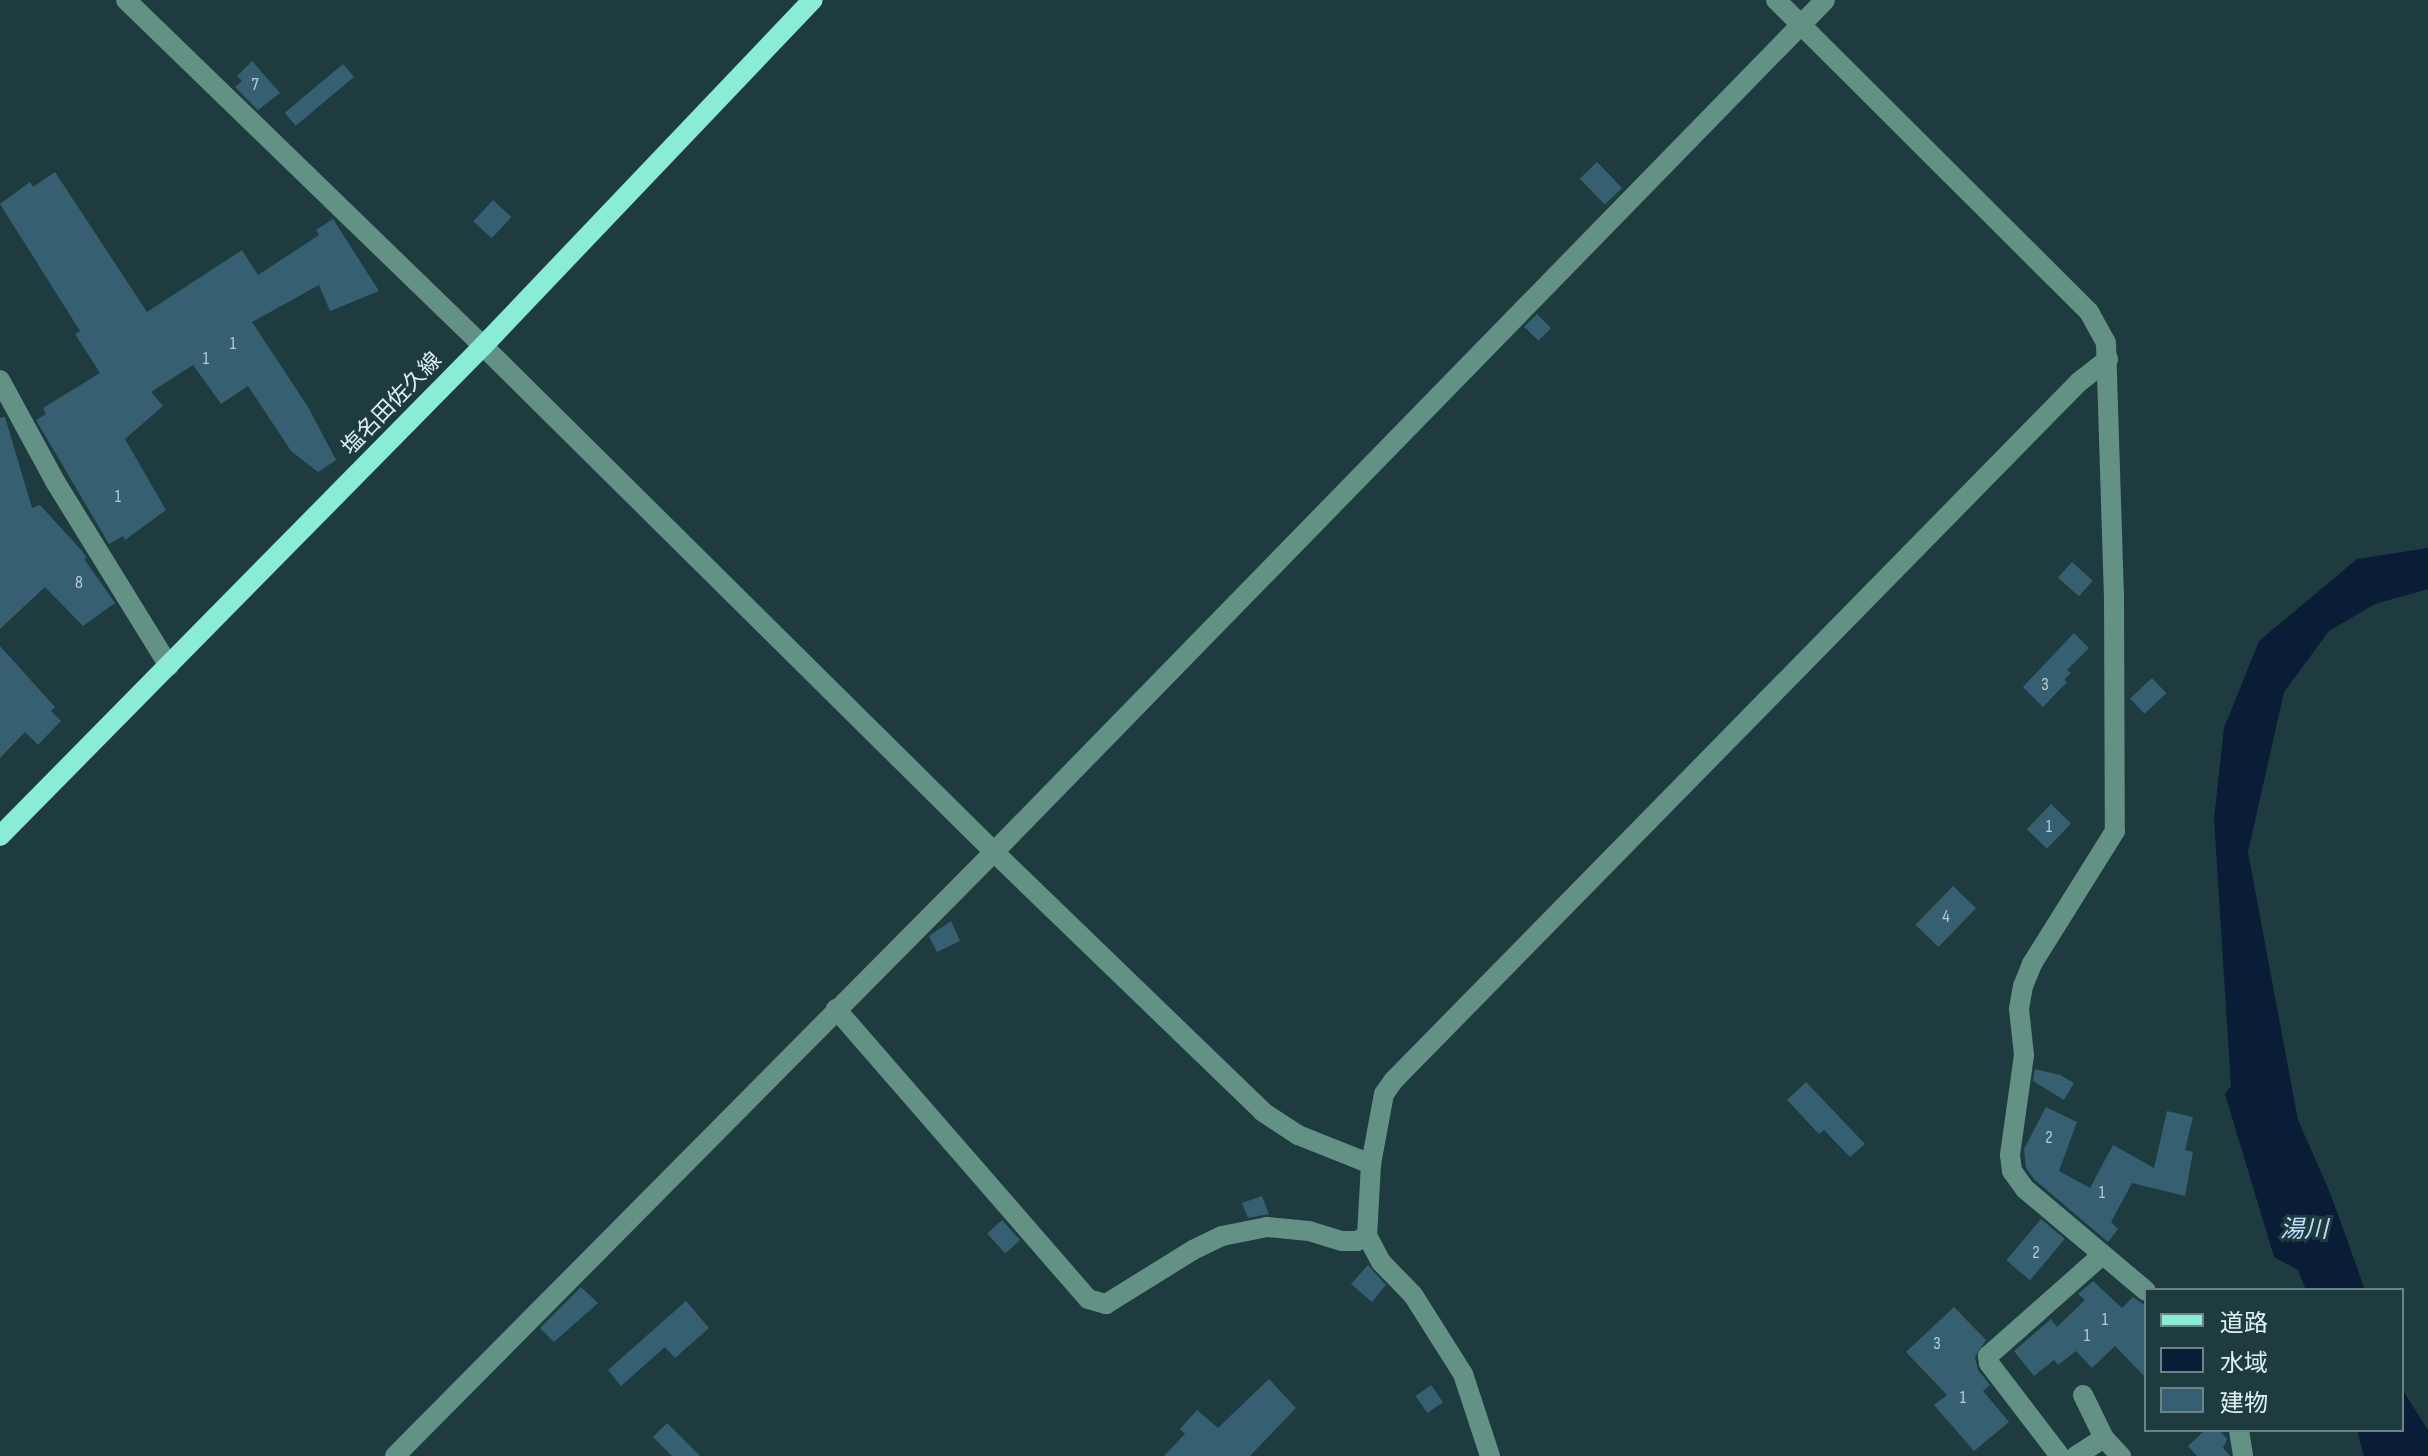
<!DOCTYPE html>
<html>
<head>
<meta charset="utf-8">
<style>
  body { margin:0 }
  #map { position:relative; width:2428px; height:1456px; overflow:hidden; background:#1e3c3f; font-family:"Sofia Sans Condensed","Noto Sans JP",sans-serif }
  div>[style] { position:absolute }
  .water>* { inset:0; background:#091d36 }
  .building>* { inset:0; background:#365f71; transform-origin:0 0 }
  .minor>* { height:20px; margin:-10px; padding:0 10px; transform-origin:10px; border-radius:10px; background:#649186 }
  .major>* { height:20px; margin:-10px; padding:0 10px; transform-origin:10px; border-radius:10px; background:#8becd6 }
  span { translate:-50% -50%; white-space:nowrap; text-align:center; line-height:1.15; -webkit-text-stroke:6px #1e3c3f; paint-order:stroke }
  .number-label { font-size:18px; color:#b5ccd2 }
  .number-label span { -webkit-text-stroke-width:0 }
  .street-label { font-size:22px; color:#dff0f2 }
  .water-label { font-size:24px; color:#c5ddfd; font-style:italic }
  .legend { position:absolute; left:2144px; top:1288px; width:260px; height:144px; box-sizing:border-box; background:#1e3c3f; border:2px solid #6b8487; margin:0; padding:10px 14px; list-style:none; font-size:24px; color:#dff0f2 }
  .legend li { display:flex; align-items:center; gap:16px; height:40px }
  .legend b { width:40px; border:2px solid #6b8487 }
</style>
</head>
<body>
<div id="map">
  <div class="water">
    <i style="clip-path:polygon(2428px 548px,2428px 589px,2375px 604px,2329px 631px,2284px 692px,2248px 852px,2298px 1120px,2331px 1195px,2365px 1290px,2306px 1290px,2298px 1270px,2274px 1257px,2225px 1094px,2231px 1086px,2214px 819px,2224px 728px,2259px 641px,2357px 559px)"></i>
    <i style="clip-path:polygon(2402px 1389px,2428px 1430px,2428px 1456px,2364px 1456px,2357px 1430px,2402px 1430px)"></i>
  </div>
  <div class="building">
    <i style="clip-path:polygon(252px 61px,280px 93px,258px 110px,235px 87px,242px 81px,237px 76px)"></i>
    <i style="left:343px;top:64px;width:17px;height:76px;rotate:50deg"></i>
    <i style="left:1597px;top:162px;width:36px;height:24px;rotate:46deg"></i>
    <i style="clip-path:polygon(55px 172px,147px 312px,242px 250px,258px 275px,319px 235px,316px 230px,333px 219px,379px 291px,330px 311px,319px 285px,252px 322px,308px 407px,336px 460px,318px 472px,291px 451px,248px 386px,221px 404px,193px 365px,151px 392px,163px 406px,125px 439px,166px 510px,125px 540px,123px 536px,109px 544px,36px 420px,46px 414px,43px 408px,100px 373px,75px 334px,80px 331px,0 204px,30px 182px,33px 187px)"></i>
    <i style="left:493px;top:200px;width:25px;height:29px;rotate:43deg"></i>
    <i style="left:1537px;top:314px;width:20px;height:18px;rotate:45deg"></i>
    <i style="clip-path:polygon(5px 417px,32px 508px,40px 505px,82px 551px,87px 558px,84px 559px,115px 603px,83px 626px,45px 587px,0 629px,0 418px)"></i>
    <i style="left:2072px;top:562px;width:28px;height:21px;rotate:42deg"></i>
    <i style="clip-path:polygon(2074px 633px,2089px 648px,2067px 670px,2071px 673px,2064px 680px,2067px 682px,2043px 707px,2023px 687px)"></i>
    <i style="clip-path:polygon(0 646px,55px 707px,51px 711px,61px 721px,38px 745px,25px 732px,0 758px)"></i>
    <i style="left:2152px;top:678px;width:21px;height:30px;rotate:47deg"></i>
    <i style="left:2051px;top:804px;width:28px;height:35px;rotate:44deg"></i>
    <i style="left:1953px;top:886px;width:32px;height:54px;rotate:44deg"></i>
    <i style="clip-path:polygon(951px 921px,960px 941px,937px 952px,929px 936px)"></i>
    <i style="clip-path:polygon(2035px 1069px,2060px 1075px,2074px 1083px,2064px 1100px,2033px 1081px)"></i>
    <i style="clip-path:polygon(1806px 1082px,1865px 1144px,1850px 1157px,1824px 1130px,1819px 1134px,1787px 1100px)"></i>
    <i style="clip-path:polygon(2046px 1107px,2077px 1122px,2059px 1171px,2090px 1188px,2113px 1145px,2154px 1168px,2167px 1111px,2193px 1117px,2185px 1150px,2193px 1152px,2185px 1196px,2132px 1183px,2111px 1222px,2118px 1229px,2108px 1242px,2035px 1180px,2026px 1168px,2024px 1149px)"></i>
    <i style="clip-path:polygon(1262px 1196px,1269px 1214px,1248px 1218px,1242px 1203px)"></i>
    <i style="left:2041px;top:1219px;width:31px;height:54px;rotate:40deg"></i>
    <i style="left:1002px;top:1220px;width:27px;height:20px;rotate:48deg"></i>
    <i style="clip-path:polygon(1368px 1265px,1386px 1285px,1372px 1302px,1351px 1284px)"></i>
    <i style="clip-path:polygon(2093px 1281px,2122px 1308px,2133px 1297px,2146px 1306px,2146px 1378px,2115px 1346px,2092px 1368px,2076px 1351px,2058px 1365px,2054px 1360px,2034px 1376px,2014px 1351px,2051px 1319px,2057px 1327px,2085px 1300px,2078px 1294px)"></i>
    <i style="clip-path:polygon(581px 1287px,598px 1303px,554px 1342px,540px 1328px)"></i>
    <i style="clip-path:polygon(686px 1301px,709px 1328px,675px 1358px,665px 1347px,621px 1386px,608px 1370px)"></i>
    <i style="clip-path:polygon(1954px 1307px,1986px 1340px,1975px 1357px,1978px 1370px,1990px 1385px,1983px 1391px,2009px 1422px,1974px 1451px,1934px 1405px,1947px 1395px,1906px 1352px)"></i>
    <i style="clip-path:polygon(1269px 1379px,1296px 1408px,1250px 1456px,1164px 1456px,1185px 1434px,1180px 1429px,1197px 1410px,1218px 1428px)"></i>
    <i style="left:1431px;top:1385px;width:21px;height:19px;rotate:55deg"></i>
    <i style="clip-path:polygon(667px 1423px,700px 1456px,672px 1456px,653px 1437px)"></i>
    <i style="clip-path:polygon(2205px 1430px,2219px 1430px,2227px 1439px,2223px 1448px,2230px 1456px,2197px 1456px,2188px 1446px)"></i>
  </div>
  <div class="minor">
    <i style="left:126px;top:0;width:487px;rotate:44.1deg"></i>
    <i style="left:476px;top:339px;width:729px;rotate:44.72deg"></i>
    <i style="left:994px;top:852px;width:374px;rotate:44deg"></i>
    <i style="left:1263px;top:1112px;width:42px;rotate:33.3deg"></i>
    <i style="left:1298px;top:1135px;width:79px;rotate:21.7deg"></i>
    <i style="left:1776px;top:0;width:442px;rotate:44.9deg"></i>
    <i style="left:2089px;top:312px;width:35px;rotate:61deg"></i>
    <i style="left:2106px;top:343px;width:251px;rotate:88.2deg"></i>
    <i style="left:2114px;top:594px;width:237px;rotate:89.8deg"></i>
    <i style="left:2115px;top:831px;width:157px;rotate:122deg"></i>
    <i style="left:2032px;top:964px;width:24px;rotate:112deg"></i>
    <i style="left:2023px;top:986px;width:23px;rotate:100deg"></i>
    <i style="left:2019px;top:1009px;width:46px;rotate:83.8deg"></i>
    <i style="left:2024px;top:1055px;width:101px;rotate:98deg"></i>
    <i style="left:2010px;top:1155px;width:16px;rotate:83deg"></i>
    <i style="left:2012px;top:1171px;width:22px;rotate:54deg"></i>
    <i style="left:2025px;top:1189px;width:158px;rotate:40.1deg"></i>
    <i style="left:0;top:380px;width:117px;rotate:61.5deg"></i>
    <i style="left:56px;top:483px;width:215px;rotate:58.3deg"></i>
    <i style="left:836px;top:1009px;width:384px;rotate:49deg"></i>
    <i style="left:1088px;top:1299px;width:19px;rotate:16deg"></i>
    <i style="left:1106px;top:1304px;width:102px;rotate:-31.8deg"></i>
    <i style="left:1193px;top:1250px;width:32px;rotate:-26deg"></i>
    <i style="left:1222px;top:1236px;width:46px;rotate:-11.3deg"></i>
    <i style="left:1267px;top:1227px;width:42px;rotate:5.4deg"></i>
    <i style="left:1309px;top:1231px;width:34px;rotate:17deg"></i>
    <i style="left:1342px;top:1241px;width:15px"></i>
    <i style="left:1357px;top:1241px;width:11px;rotate:-27deg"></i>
    <i style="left:2083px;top:1395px;width:48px;rotate:64deg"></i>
    <i style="left:2104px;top:1438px;width:25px;rotate:47deg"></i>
    <i style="left:2239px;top:1430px;width:26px;rotate:81deg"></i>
    <i style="left:395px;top:1456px;width:851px;rotate:-45.24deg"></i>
    <i style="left:994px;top:852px;width:1190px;rotate:-45.71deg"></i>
    <i style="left:1490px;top:1456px;width:86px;rotate:-108.2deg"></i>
    <i style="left:1463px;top:1374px;width:93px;rotate:-122.3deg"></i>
    <i style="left:1413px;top:1295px;width:46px;rotate:-134.1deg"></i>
    <i style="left:1381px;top:1262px;width:30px;rotate:-118deg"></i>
    <i style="left:1367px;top:1236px;width:72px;rotate:-86.8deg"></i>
    <i style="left:1371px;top:1164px;width:71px;rotate:-79.5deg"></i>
    <i style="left:1384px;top:1094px;width:16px;rotate:-55deg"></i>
    <i style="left:1393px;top:1081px;width:979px;rotate:-45.54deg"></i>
    <i style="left:2079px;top:382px;width:37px;rotate:-38deg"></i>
    <i style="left:2060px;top:1456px;width:117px;rotate:-127.4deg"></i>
    <i style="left:1989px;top:1363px;width:7px;rotate:-98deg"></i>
    <i style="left:1988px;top:1356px;width:152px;rotate:-41.5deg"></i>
    <i style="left:2076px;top:1456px;width:33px;rotate:-33deg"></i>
  </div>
  <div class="major">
    <i style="left:0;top:836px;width:688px;rotate:-45.41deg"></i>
    <i style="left:483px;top:346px;width:478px;rotate:-46.4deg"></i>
  </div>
  <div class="number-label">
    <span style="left:255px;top:85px">7</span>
    <span style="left:233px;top:344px">1</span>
    <span style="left:206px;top:359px">1</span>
    <span style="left:118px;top:497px">1</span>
    <span style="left:79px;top:583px">8</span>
    <span style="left:2045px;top:685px">3</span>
    <span style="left:2049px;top:827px">1</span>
    <span style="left:1946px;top:917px">4</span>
    <span style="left:2049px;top:1138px">2</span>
    <span style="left:2102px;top:1193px">1</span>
    <span style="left:2036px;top:1253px">2</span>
    <span style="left:2105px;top:1320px">1</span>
    <span style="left:2087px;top:1336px">1</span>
    <span style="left:1937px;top:1344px">3</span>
    <span style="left:1963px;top:1398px">1</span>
  </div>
  <div class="street-label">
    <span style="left:392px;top:404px;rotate:-46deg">塩名田佐久線</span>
  </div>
  <div class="water-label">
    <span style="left:2304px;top:1230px">湯川</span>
  </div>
  <ul class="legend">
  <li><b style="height:10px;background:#8becd6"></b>道路</li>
  <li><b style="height:22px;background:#091d36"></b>水域</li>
  <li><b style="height:22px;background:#365f71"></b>建物</li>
  </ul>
</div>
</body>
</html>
